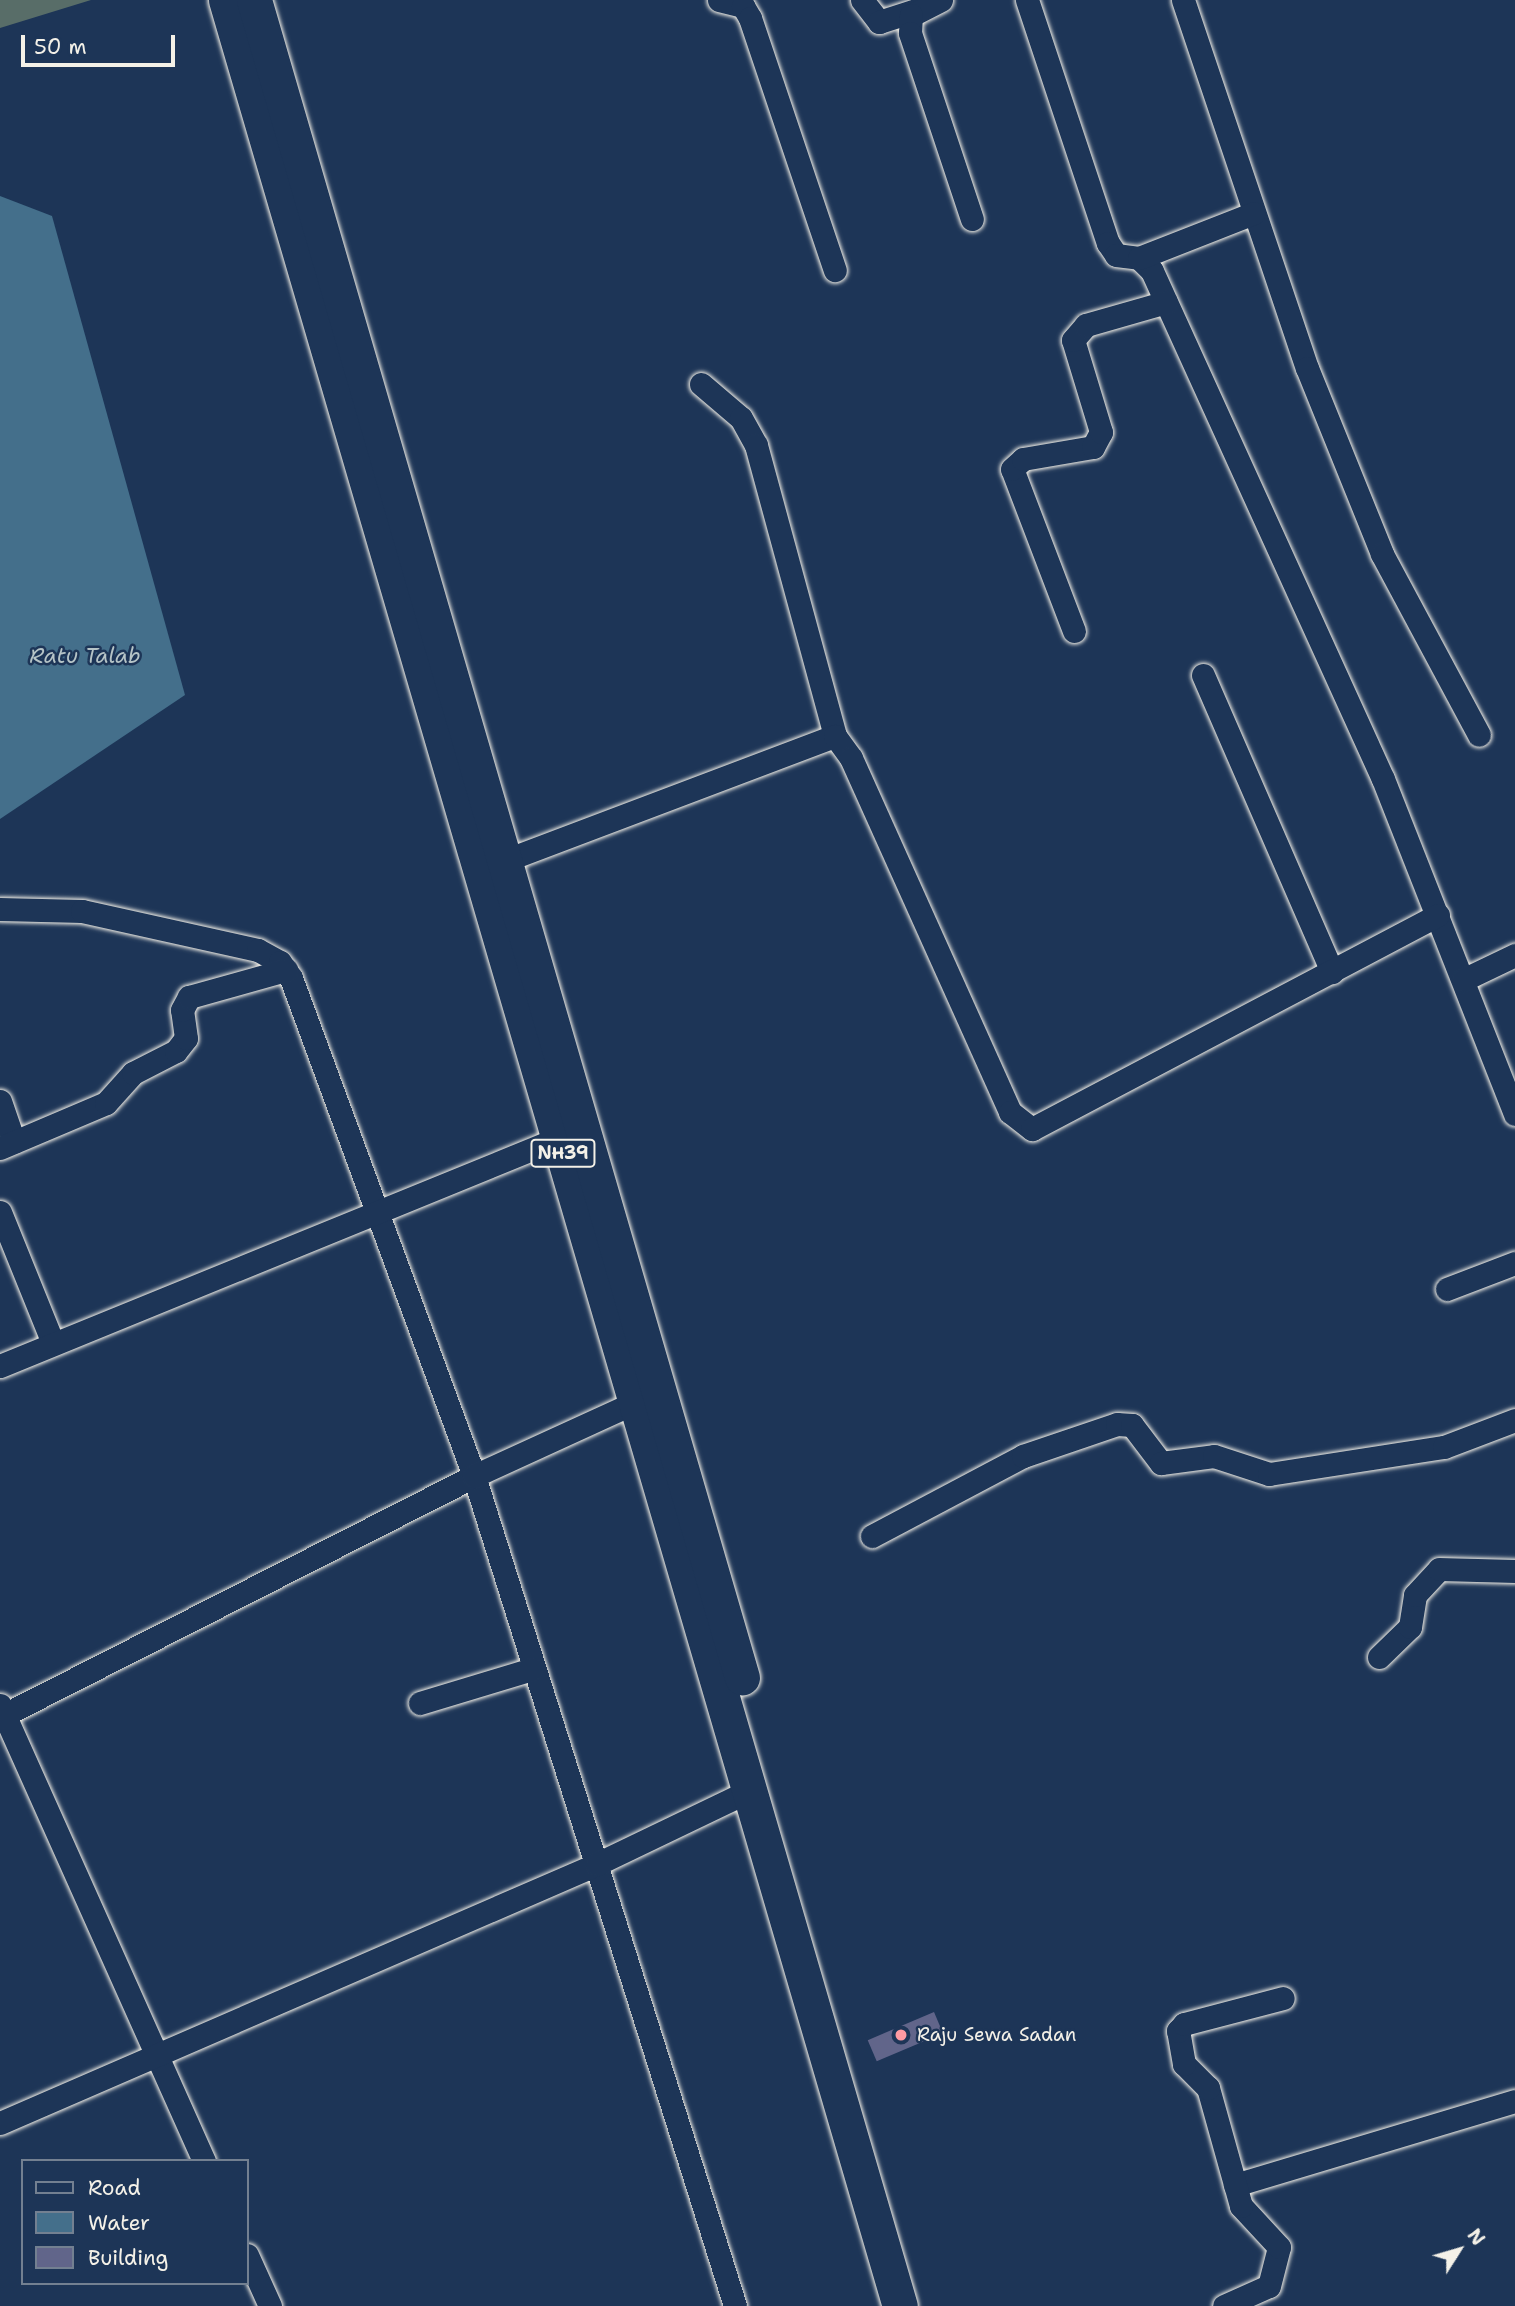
<!DOCTYPE html>
<html>
<head>
<meta charset="utf-8">
<style>
  body { margin:0 }
  #map { position:relative; width:1515px; height:2306px; overflow:hidden; background:#1d3557; font-family:"Shantell Sans",sans-serif }
  div>[style] { position:absolute }
  .green>* { inset:0; background:#586d68 }
  .water>* { inset:0; background:#446f8b }
  .building>* { inset:0; background:#61658a; transform-origin:0 0 }
  .roads { filter:drop-shadow(0 0 2px #f4f1e8) drop-shadow(0 0 2px #f4f1e8) }
  .minor>* { height:23px; margin:-11.5px; padding:0 11.5px; transform-origin:11.5px; border-radius:11.5px; background:#1d3557 }
  .highway>* { height:35px; margin:-17.5px; padding:0 17.5px; transform-origin:17.5px; border-radius:17.5px; background:#1d3557 }
  .dots>* { width:19px; height:19px; translate:-50% -50%; box-sizing:border-box; border:4px solid #1d3557; border-radius:50% }
  span { translate:-50% -50%; white-space:nowrap; text-align:center; line-height:1.15; -webkit-text-stroke:5px #1d3557; paint-order:stroke }
  .shield-label span { padding:2px 5px; background:#1d3557; border:2px solid; border-radius:5px; -webkit-text-stroke-width:0 }
  .shield-label { font-size:18px; color:#f4f1e8; font-weight:700 }
  .poi-label { font-size:19px; color:#f4f1e8 }
  .left { translate:0 -50%; text-align:left }
  .water-label { font-size:21px; color:#b6c4c7; font-style:italic }
  .legend { position:absolute; left:21px; top:2159px; width:228px; height:126px; box-sizing:border-box; background:#1d3557; border:2px solid #738091; margin:0; padding:9px 12px; list-style:none; font-size:21px; color:#f4f1e8 }
  .legend li { display:flex; align-items:center; gap:14px; height:35px }
  .legend b { width:35px; border:2px solid #738091 }
  .north { position:absolute; left:1424px; top:2215px; width:70px; height:70px; -webkit-text-stroke:5px #1d3557; paint-order:stroke; rotate:53deg; font-size:19px; font-weight:700; line-height:28px; text-align:center; color:#f4f1e8 }
  .north::after { content:''; display:block; margin:auto; width:24px; height:32px; background:#f4f1e8; clip-path:polygon(50% 0,100% 100%,50% 72%,0 100%) }
  .scale { position:absolute; left:21px; top:35px; width:154px; height:32px; box-sizing:border-box; border:4px solid #f4f1e8; border-top:0; padding-left:9px; font-size:21px; line-height:24px; white-space:nowrap; color:#f4f1e8; -webkit-text-stroke:5px #1d3557; paint-order:stroke }
</style>
</head>
<body>
<div id="map">
  <div class="green">
    <i style="clip-path:polygon(0 0,91px 0,0 28px)"></i>
  </div>
  <div class="water">
    <i style="clip-path:polygon(0 196px,52px 216px,185px 695px,0 819px)"></i>
  </div>
  <div class="building">
    <i style="left:934px;top:2012px;width:23px;height:72px;rotate:67deg"></i>
  </div>
  <div class="roads">
    <div class="minor">
      <i style="left:719px;top:0;width:25px;rotate:14deg"></i>
      <i style="left:743px;top:6px;width:14px;rotate:60deg"></i>
      <i style="left:750px;top:18px;width:266px;rotate:71.4deg"></i>
      <i style="left:862px;top:0;width:28px;rotate:52deg"></i>
      <i style="left:879px;top:22px;width:39px;rotate:-18deg"></i>
      <i style="left:941px;top:0;width:34px;rotate:153deg"></i>
      <i style="left:911px;top:15px;width:18px;rotate:93deg"></i>
      <i style="left:910px;top:33px;width:196px;rotate:71.6deg"></i>
      <i style="left:1027px;top:0;width:256px;rotate:71.6deg"></i>
      <i style="left:1108px;top:243px;width:14px;rotate:56deg"></i>
      <i style="left:1116px;top:255px;width:23px;rotate:7deg"></i>
      <i style="left:1139px;top:258px;width:18px;rotate:45deg"></i>
      <i style="left:1152px;top:271px;width:558px;rotate:65.55deg"></i>
      <i style="left:1383px;top:779px;width:360px;rotate:68.5deg"></i>
      <i style="left:1183px;top:0;width:388px;rotate:71.4deg"></i>
      <i style="left:1307px;top:368px;width:201px;rotate:68deg"></i>
      <i style="left:1382px;top:554px;width:205px;rotate:61.8deg"></i>
      <i style="left:1139px;top:258px;width:123px;rotate:-21.4deg"></i>
      <i style="left:701px;top:384px;width:52px;rotate:40.4deg"></i>
      <i style="left:741px;top:418px;width:31px;rotate:61deg"></i>
      <i style="left:756px;top:445px;width:302px;rotate:74.8deg"></i>
      <i style="left:1074px;top:631px;width:173px;rotate:-110.9deg"></i>
      <i style="left:1012px;top:469px;width:15px;rotate:-42deg"></i>
      <i style="left:1023px;top:459px;width:71px;rotate:-9.7deg"></i>
      <i style="left:1093px;top:447px;width:17px;rotate:-62deg"></i>
      <i style="left:1101px;top:432px;width:96px;rotate:-106.9deg"></i>
      <i style="left:1073px;top:340px;width:20px;rotate:-49deg"></i>
      <i style="left:1086px;top:325px;width:83px;rotate:-16deg"></i>
      <i style="left:1203px;top:675px;width:324px;rotate:66.5deg"></i>
      <i style="left:501px;top:862px;width:357px;rotate:-20.7deg"></i>
      <i style="left:835px;top:736px;width:27px;rotate:54deg"></i>
      <i style="left:851px;top:758px;width:388px;rotate:65.8deg"></i>
      <i style="left:1010px;top:1112px;width:28px;rotate:38deg"></i>
      <i style="left:1032px;top:1129px;width:459px;rotate:-27.8deg"></i>
      <i style="left:0;top:909px;width:82px;rotate:1.4deg"></i>
      <i style="left:82px;top:911px;width:180px;rotate:12.5deg"></i>
      <i style="left:258px;top:950px;width:25px;rotate:29deg"></i>
      <i style="left:280px;top:962px;width:19px;rotate:55deg"></i>
      <i style="left:291px;top:978px;width:531px;rotate:69.82deg"></i>
      <i style="left:474px;top:1476px;width:870px;rotate:72.54deg"></i>
      <i style="left:1463px;top:980px;width:58px;rotate:-25.7deg"></i>
      <i style="left:0;top:1101px;width:43px;rotate:71.1deg"></i>
      <i style="left:0;top:1148px;width:115px;rotate:-23deg"></i>
      <i style="left:106px;top:1103px;width:40px;rotate:-48deg"></i>
      <i style="left:133px;top:1073px;width:48px;rotate:-27.1deg"></i>
      <i style="left:176px;top:1051px;width:16px;rotate:-52deg"></i>
      <i style="left:186px;top:1038px;width:28px;rotate:-98deg"></i>
      <i style="left:182px;top:1010px;width:15px;rotate:-62deg"></i>
      <i style="left:189px;top:997px;width:101px;rotate:-15.6deg"></i>
      <i style="left:0;top:1212px;width:141px;rotate:68deg"></i>
      <i style="left:1447px;top:1289px;width:73px;rotate:-20.9deg"></i>
      <i style="left:0;top:1366px;width:604px;rotate:-22.19deg"></i>
      <i style="left:872px;top:1536px;width:171px;rotate:-27.9deg"></i>
      <i style="left:1023px;top:1456px;width:99px;rotate:-18.8deg"></i>
      <i style="left:1117px;top:1424px;width:15px;rotate:4deg"></i>
      <i style="left:1132px;top:1425px;width:48px;rotate:52.7deg"></i>
      <i style="left:1161px;top:1463px;width:53px;rotate:-7.5deg"></i>
      <i style="left:1214px;top:1456px;width:58px;rotate:18.1deg"></i>
      <i style="left:1269px;top:1474px;width:177px;rotate:-8.8deg"></i>
      <i style="left:1444px;top:1447px;width:76px;rotate:-20.8deg"></i>
      <i style="left:1379px;top:1657px;width:43px;rotate:-44.1deg"></i>
      <i style="left:1410px;top:1627px;width:32px;rotate:-81deg"></i>
      <i style="left:1415px;top:1595px;width:35px;rotate:-47deg"></i>
      <i style="left:1439px;top:1569px;width:76px;rotate:1.5deg"></i>
      <i style="left:420px;top:1703px;width:117px;rotate:-16.9deg"></i>
      <i style="left:0;top:1705px;width:500px;rotate:65.9deg"></i>
      <i style="left:0;top:1717px;width:532px;rotate:-26.95deg"></i>
      <i style="left:474px;top:1476px;width:178px;rotate:-24.6deg"></i>
      <i style="left:0;top:2123px;width:651px;rotate:-23.45deg"></i>
      <i style="left:597px;top:1864px;width:171px;rotate:-25.7deg"></i>
      <i style="left:1235px;top:2185px;width:292px;rotate:-16.7deg"></i>
      <i style="left:247px;top:2255px;width:56px;rotate:65.7deg"></i>
      <i style="left:1224px;top:2306px;width:49px;rotate:-24deg"></i>
      <i style="left:1269px;top:2286px;width:40px;rotate:-75.6deg"></i>
      <i style="left:1279px;top:2247px;width:56px;rotate:-132.8deg"></i>
      <i style="left:1241px;top:2206px;width:123px;rotate:-105.6deg"></i>
      <i style="left:1208px;top:2088px;width:34px;rotate:-135deg"></i>
      <i style="left:1184px;top:2064px;width:34px;rotate:-100deg"></i>
      <i style="left:1178px;top:2031px;width:9px;rotate:-49deg"></i>
      <i style="left:1184px;top:2024px;width:102px;rotate:-14.7deg"></i>
    </div>
    <div class="highway">
      <i style="left:226px;top:0;width:2402px;rotate:73.71deg"></i>
      <i style="left:254px;top:0;width:1747px;rotate:73.78deg"></i>
    </div>
  </div>
  <div class="dots">
    <i style="left:901px;top:2035px;background:#ff9aa2"></i>
  </div>
  <div class="shield-label">
    <span style="left:563px;top:1153px">NH39</span>
  </div>
  <div class="poi-label">
    <span class="left" style="left:917px;top:2035px">Raju Sewa Sadan</span>
  </div>
  <div class="water-label">
    <span style="left:85px;top:656px">Ratu Talab</span>
  </div>
  <ul class="legend">
  <li><b style="height:9px;background:#1d3557"></b>Road</li>
  <li><b style="height:19px;background:#446f8b"></b>Water</li>
  <li><b style="height:19px;background:#61658a"></b>Building</li>
  </ul>
  <div class="north">N</div>
  <div class="scale">50 m</div>
</div>
</body>
</html>
